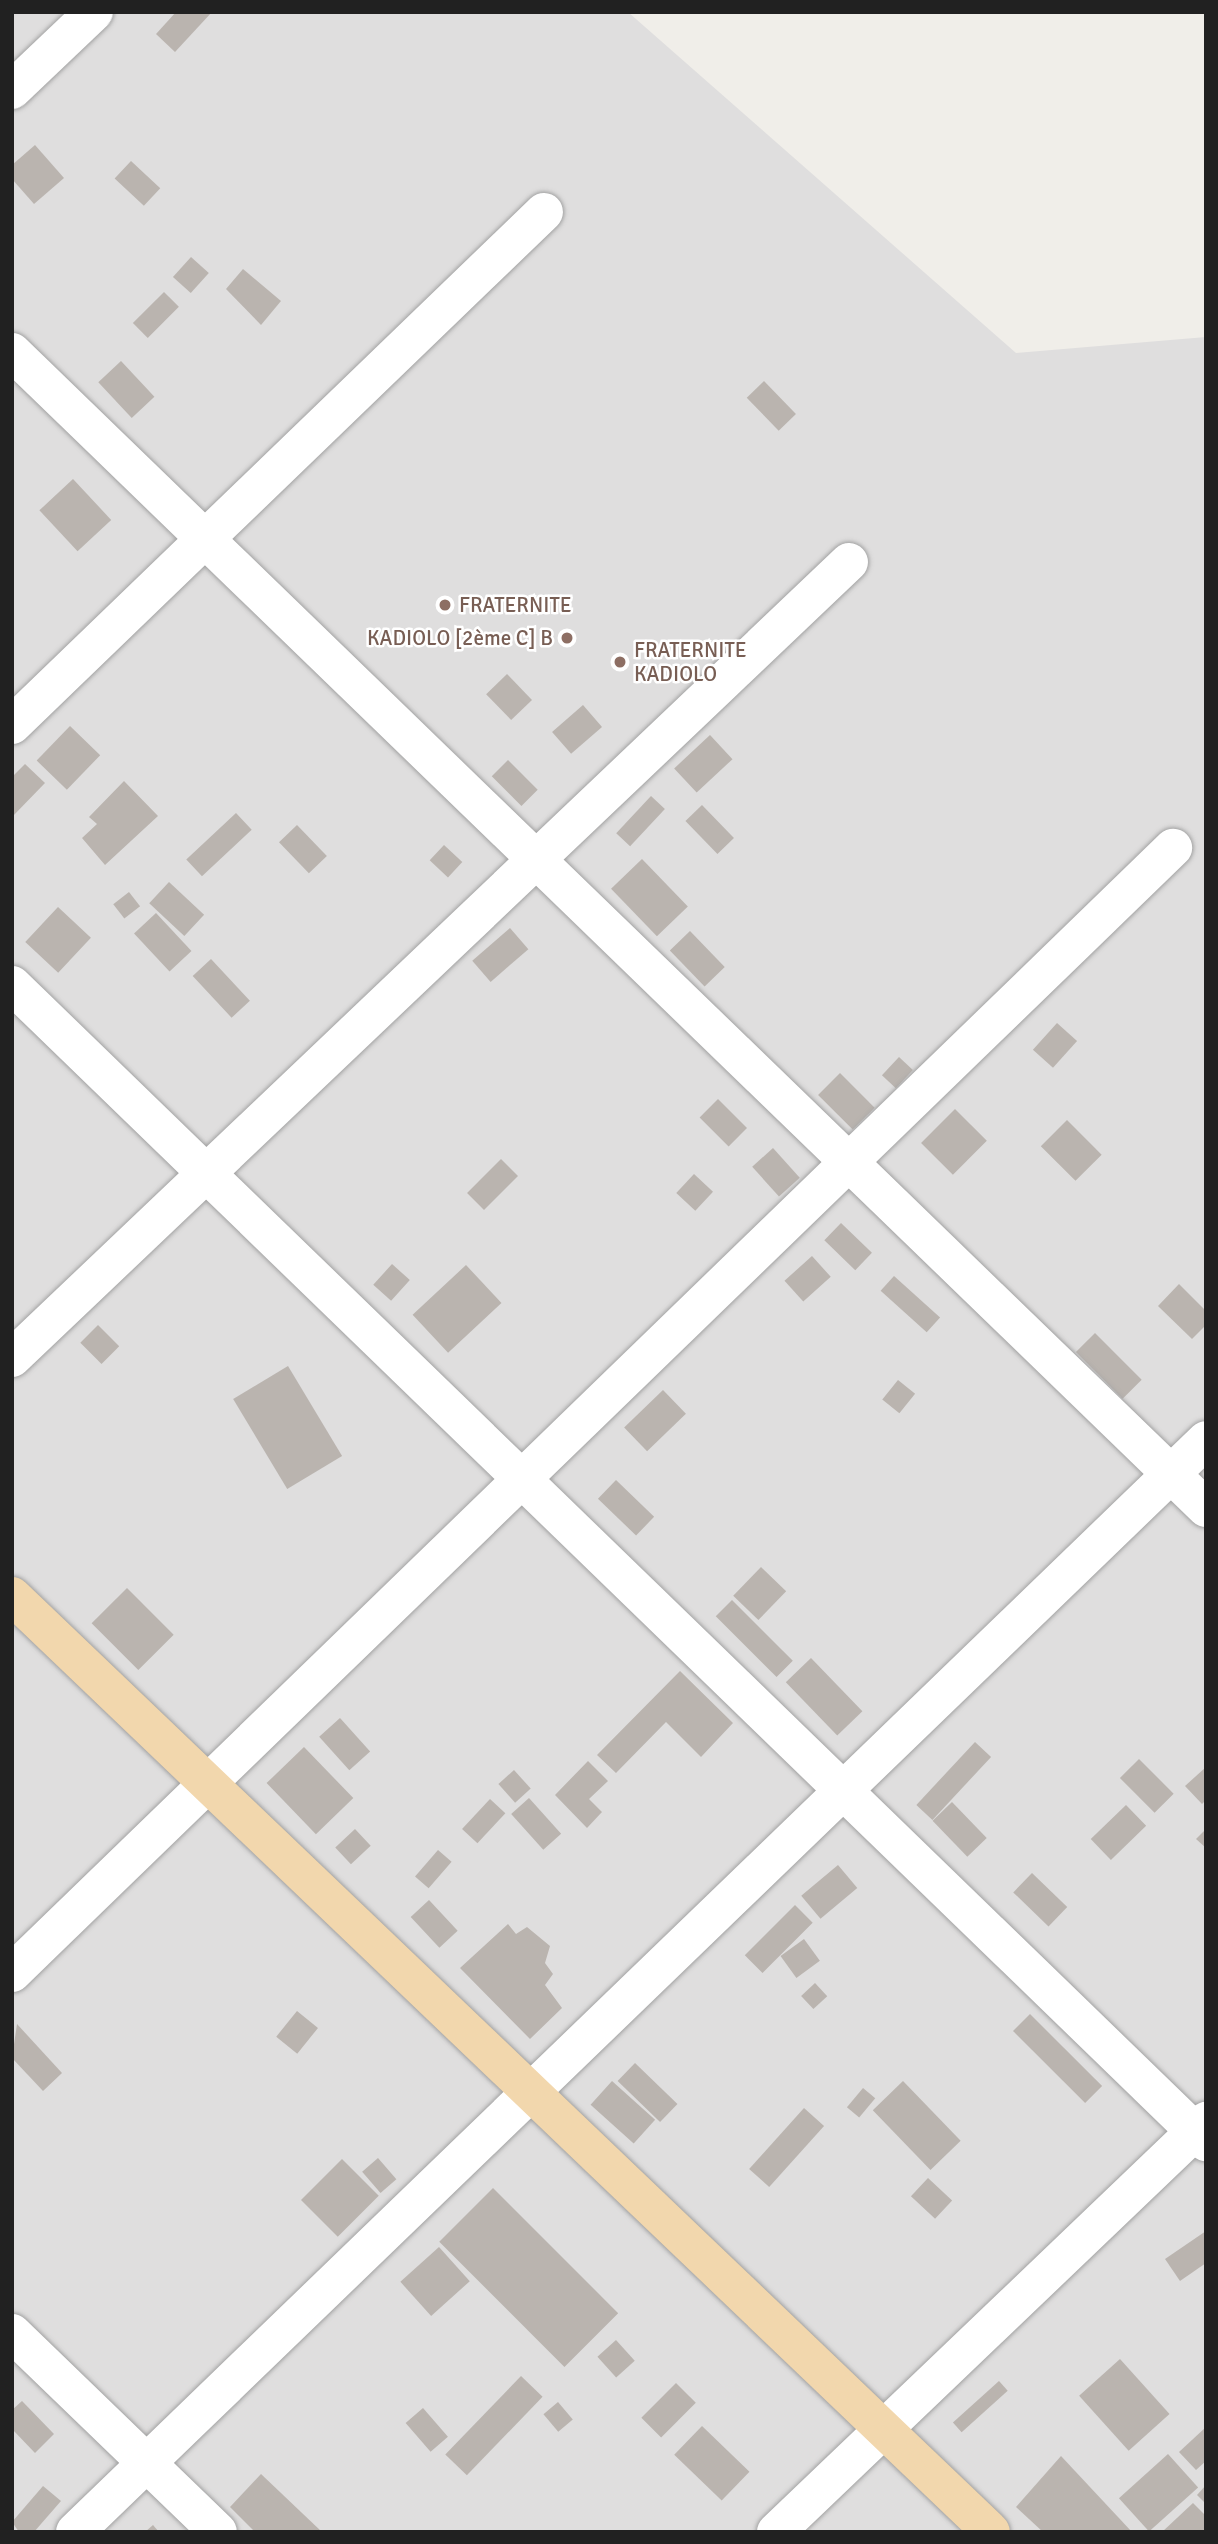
<!DOCTYPE html>
<html>
<head>
<meta charset="utf-8">
<style>
  body { margin:0 }
  #map { position:relative; width:1218px; height:2544px; overflow:hidden; background:#f0eee9; font-family:Signika,sans-serif }
  div>[style] { position:absolute }
  .residential>* { inset:0; background:#dfdede }
  .building>* { inset:0; background:#bab4af; transform-origin:0 0 }
  .roads { filter:drop-shadow(0 0 2px #a2a2a2) drop-shadow(0 0 2px #a2a2a2) }
  .minor>* { height:38px; margin:-19px; padding:0 19px; transform-origin:19px; border-radius:19px; background:#fff }
  .major>* { height:38px; margin:-19px; padding:0 19px; transform-origin:19px; border-radius:19px; background:#f2d7ad }
  .dots>* { width:19px; height:19px; translate:-50% -50%; box-sizing:border-box; border:4px solid #fff; border-radius:50% }
  span { translate:-50% -50%; white-space:nowrap; text-align:center; line-height:1.15; -webkit-text-stroke:5px #fff; paint-order:stroke }
  .education-label { font-size:21px; color:#785e54 }
  .left { translate:0 -50%; text-align:left }
  .right { translate:-100% -50%; text-align:right }
  .frame { position:absolute; inset:0; border:14px solid #212121; pointer-events:none }
</style>
</head>
<body>
<div id="map">
  <div class="residential">
    <i style="clip-path:polygon(12px 12px,628px 12px,1016px 353px,1206px 337px,1206px 2532px,12px 2532px)"></i>
  </div>
  <div class="building">
    <i style="clip-path:polygon(176px 12px,212px 12px,175px 52px,156px 34px)"></i>
    <i style="clip-path:polygon(35px 145px,64px 178px,34px 204px,12px 179px,12px 165px)"></i>
    <i style="left:131px;top:161px;width:40px;height:24px;rotate:43deg"></i>
    <i style="left:191px;top:257px;width:24px;height:27px;rotate:42deg"></i>
    <i style="clip-path:polygon(243px 269px,281px 301px,261px 325px,226px 289px)"></i>
    <i style="left:164px;top:292px;width:21px;height:44px;rotate:45deg"></i>
    <i style="left:121px;top:361px;width:49px;height:31px;rotate:47deg"></i>
    <i style="left:764px;top:381px;width:46px;height:24px;rotate:46deg"></i>
    <i style="left:73px;top:479px;width:56px;height:46px;rotate:47deg"></i>
    <i style="left:507px;top:674px;width:36px;height:29px;rotate:46deg"></i>
    <i style="left:583px;top:705px;width:29px;height:41px;rotate:49deg"></i>
    <i style="left:70px;top:726px;width:42px;height:48px;rotate:44deg"></i>
    <i style="left:710px;top:735px;width:33px;height:49px;rotate:47deg"></i>
    <i style="left:508px;top:760px;width:42px;height:23px;rotate:45deg"></i>
    <i style="clip-path:polygon(25px 764px,45px 783px,12px 817px,12px 777px)"></i>
    <i style="clip-path:polygon(124px 781px,158px 816px,105px 865px,82px 838px,97px 824px,89px 817px)"></i>
    <i style="left:651px;top:796px;width:19px;height:51px;rotate:43deg"></i>
    <i style="left:702px;top:805px;width:46px;height:23px;rotate:46deg"></i>
    <i style="left:236px;top:813px;width:23px;height:68px;rotate:47deg"></i>
    <i style="left:297px;top:825px;width:43px;height:25px;rotate:46deg"></i>
    <i style="left:444px;top:845px;width:25px;height:21px;rotate:43deg"></i>
    <i style="left:642px;top:859px;width:66px;height:43px;rotate:46deg"></i>
    <i style="left:169px;top:882px;width:48px;height:29px;rotate:43deg"></i>
    <i style="left:129px;top:892px;width:18px;height:20px;rotate:52deg"></i>
    <i style="left:58px;top:907px;width:45px;height:48px;rotate:43deg"></i>
    <i style="left:156px;top:913px;width:52px;height:30px;rotate:47deg"></i>
    <i style="left:510px;top:928px;width:28px;height:50px;rotate:49deg"></i>
    <i style="left:690px;top:931px;width:50px;height:28px;rotate:46deg"></i>
    <i style="left:211px;top:959px;width:57px;height:25px;rotate:47deg"></i>
    <i style="left:1057px;top:1023px;width:27px;height:36px;rotate:42deg"></i>
    <i style="left:899px;top:1057px;width:19px;height:25px;rotate:43deg"></i>
    <i style="left:840px;top:1073px;width:49px;height:31px;rotate:45deg"></i>
    <i style="left:718px;top:1099px;width:41px;height:26px;rotate:45deg"></i>
    <i style="left:955px;top:1109px;width:45px;height:48px;rotate:45deg"></i>
    <i style="left:1067px;top:1120px;width:49px;height:37px;rotate:45deg"></i>
    <i style="left:773px;top:1148px;width:40px;height:28px;rotate:48deg"></i>
    <i style="left:501px;top:1159px;width:24px;height:48px;rotate:45deg"></i>
    <i style="left:694px;top:1174px;width:26px;height:26px;rotate:43deg"></i>
    <i style="left:841px;top:1223px;width:43px;height:24px;rotate:44deg"></i>
    <i style="left:812px;top:1256px;width:28px;height:37px;rotate:48deg"></i>
    <i style="left:392px;top:1264px;width:24px;height:28px;rotate:42deg"></i>
    <i style="left:466px;top:1265px;width:52px;height:73px;rotate:47deg"></i>
    <i style="left:894px;top:1276px;width:62px;height:20px;rotate:42deg"></i>
    <i style="clip-path:polygon(1179px 1284px,1206px 1311px,1206px 1325px,1192px 1339px,1158px 1306px)"></i>
    <i style="left:98px;top:1325px;width:30px;height:25px;rotate:45deg"></i>
    <i style="left:1095px;top:1333px;width:66px;height:27px;rotate:45deg"></i>
    <i style="left:288px;top:1366px;width:105px;height:64px;rotate:59deg"></i>
    <i style="left:898px;top:1380px;width:22px;height:25px;rotate:39deg"></i>
    <i style="left:663px;top:1390px;width:33px;height:54px;rotate:46deg"></i>
    <i style="left:616px;top:1480px;width:53px;height:26px;rotate:44deg"></i>
    <i style="left:761px;top:1567px;width:35px;height:40px;rotate:44deg"></i>
    <i style="left:127px;top:1588px;width:66px;height:50px;rotate:45deg"></i>
    <i style="left:732px;top:1600px;width:86px;height:23px;rotate:45deg"></i>
    <i style="left:811px;top:1658px;width:74px;height:35px;rotate:46deg"></i>
    <i style="clip-path:polygon(680px 1671px,733px 1723px,701px 1757px,666px 1722px,616px 1773px,597px 1755px)"></i>
    <i style="left:340px;top:1718px;width:45px;height:28px;rotate:48deg"></i>
    <i style="left:975px;top:1742px;width:22px;height:86px;rotate:43deg"></i>
    <i style="left:304px;top:1747px;width:71px;height:52px;rotate:46deg"></i>
    <i style="left:1139px;top:1759px;width:49px;height:27px;rotate:45deg"></i>
    <i style="clip-path:polygon(588px 1761px,608px 1781px,589px 1799px,602px 1812px,587px 1828px,555px 1795px)"></i>
    <i style="clip-path:polygon(1206px 1767px,1206px 1800px,1202px 1804px,1185px 1786px)"></i>
    <i style="left:514px;top:1770px;width:25px;height:21px;rotate:48deg"></i>
    <i style="left:529px;top:1798px;width:48px;height:24px;rotate:48deg"></i>
    <i style="left:490px;top:1799px;width:21px;height:41px;rotate:43deg"></i>
    <i style="left:952px;top:1802px;width:50px;height:27px;rotate:46deg"></i>
    <i style="left:1126px;top:1805px;width:29px;height:49px;rotate:46deg"></i>
    <i style="left:355px;top:1829px;width:23px;height:27px;rotate:47deg"></i>
    <i style="clip-path:polygon(1206px 1829px,1206px 1848px,1196px 1839px)"></i>
    <i style="left:438px;top:1850px;width:18px;height:35px;rotate:41deg"></i>
    <i style="left:838px;top:1865px;width:30px;height:48px;rotate:50deg"></i>
    <i style="left:1032px;top:1873px;width:49px;height:27px;rotate:44deg"></i>
    <i style="left:429px;top:1900px;width:42px;height:25px;rotate:47deg"></i>
    <i style="left:795px;top:1905px;width:25px;height:71px;rotate:45deg"></i>
    <i style="clip-path:polygon(508px 1924px,516px 1934px,527px 1927px,550px 1946px,545px 1963px,553px 1974px,545px 1985px,562px 2008px,530px 2039px,460px 1968px)"></i>
    <i style="left:804px;top:1939px;width:27px;height:29px;rotate:54deg"></i>
    <i style="left:815px;top:1983px;width:18px;height:19px;rotate:47deg"></i>
    <i style="left:297px;top:2011px;width:27px;height:33px;rotate:39deg"></i>
    <i style="left:1030px;top:2014px;width:102px;height:24px;rotate:45deg"></i>
    <i style="clip-path:polygon(17px 2024px,62px 2073px,43px 2091px,12px 2058px)"></i>
    <i style="left:635px;top:2063px;width:59px;height:25px;rotate:44deg"></i>
    <i style="left:612px;top:2081px;width:58px;height:32px;rotate:42deg"></i>
    <i style="left:903px;top:2081px;width:83px;height:42px;rotate:46deg"></i>
    <i style="left:863px;top:2088px;width:16px;height:25px;rotate:40deg"></i>
    <i style="left:804px;top:2108px;width:27px;height:82px;rotate:42deg"></i>
    <i style="left:378px;top:2158px;width:28px;height:21px;rotate:49deg"></i>
    <i style="left:342px;top:2159px;width:52px;height:58px;rotate:45deg"></i>
    <i style="left:928px;top:2178px;width:33px;height:25px;rotate:43deg"></i>
    <i style="left:493px;top:2188px;width:177px;height:76px;rotate:45deg"></i>
    <i style="clip-path:polygon(1206px 2231px,1206px 2263px,1180px 2281px,1165px 2259px)"></i>
    <i style="left:439px;top:2247px;width:46px;height:52px;rotate:48deg"></i>
    <i style="left:616px;top:2340px;width:28px;height:25px;rotate:48deg"></i>
    <i style="left:1120px;top:2359px;width:74px;height:55px;rotate:48deg"></i>
    <i style="left:521px;top:2376px;width:30px;height:109px;rotate:44deg"></i>
    <i style="left:999px;top:2381px;width:13px;height:62px;rotate:48deg"></i>
    <i style="left:676px;top:2383px;width:28px;height:49px;rotate:45deg"></i>
    <i style="clip-path:polygon(22px 2401px,54px 2434px,35px 2453px,12px 2429px,12px 2410px)"></i>
    <i style="left:558px;top:2402px;width:23px;height:19px;rotate:50deg"></i>
    <i style="left:423px;top:2408px;width:38px;height:23px;rotate:49deg"></i>
    <i style="left:702px;top:2426px;width:66px;height:40px;rotate:44deg"></i>
    <i style="clip-path:polygon(1206px 2427px,1206px 2461px,1196px 2470px,1179px 2452px)"></i>
    <i style="left:1168px;top:2454px;width:45px;height:66px;rotate:48deg"></i>
    <i style="clip-path:polygon(1061px 2456px,1132px 2532px,1043px 2532px,1016px 2507px)"></i>
    <i style="clip-path:polygon(261px 2474px,322px 2532px,255px 2532px,230px 2507px)"></i>
    <i style="clip-path:polygon(1206px 2485px,1206px 2504px,1197px 2495px)"></i>
    <i style="clip-path:polygon(43px 2486px,61px 2501px,34px 2532px,19px 2532px,12px 2522px)"></i>
    <i style="clip-path:polygon(1193px 2503px,1206px 2516px,1206px 2532px,1162px 2532px)"></i>
    <i style="clip-path:polygon(153px 2525px,159px 2532px,145px 2532px)"></i>
  </div>
  <div class="roads">
    <div class="minor">
      <i style="left:12px;top:90px;width:113px;rotate:-43.6deg"></i>
      <i style="left:12px;top:352px;width:1662px;rotate:44.07deg"></i>
      <i style="left:12px;top:725px;width:739px;rotate:-43.96deg"></i>
      <i style="left:12px;top:985px;width:1663px;rotate:44.1deg"></i>
      <i style="left:12px;top:1358px;width:1155px;rotate:-43.56deg"></i>
      <i style="left:12px;top:1973px;width:1617px;rotate:-44.1deg"></i>
      <i style="left:12px;top:2333px;width:286px;rotate:44deg"></i>
      <i style="left:75px;top:2532px;width:1572px;rotate:-43.99deg"></i>
      <i style="left:776px;top:2532px;width:595px;rotate:-43.71deg"></i>
    </div>
    <div class="major">
      <i style="left:12px;top:1596px;width:1354px;rotate:43.71deg"></i>
    </div>
  </div>
  <div class="dots">
    <i style="left:445px;top:605px;background:#8d6e63"></i>
    <i style="left:567px;top:638px;background:#8d6e63"></i>
    <i style="left:620px;top:662px;background:#8d6e63"></i>
  </div>
  <div class="education-label">
    <span class="left" style="left:459px;top:605px">FRATERNITE</span>
    <span class="right" style="left:553px;top:638px">KADIOLO [2ème C] B</span>
    <span class="left" style="left:634px;top:662px">FRATERNITE<br>KADIOLO</span>
  </div>
  <div class="frame"></div>
</div>
</body>
</html>
